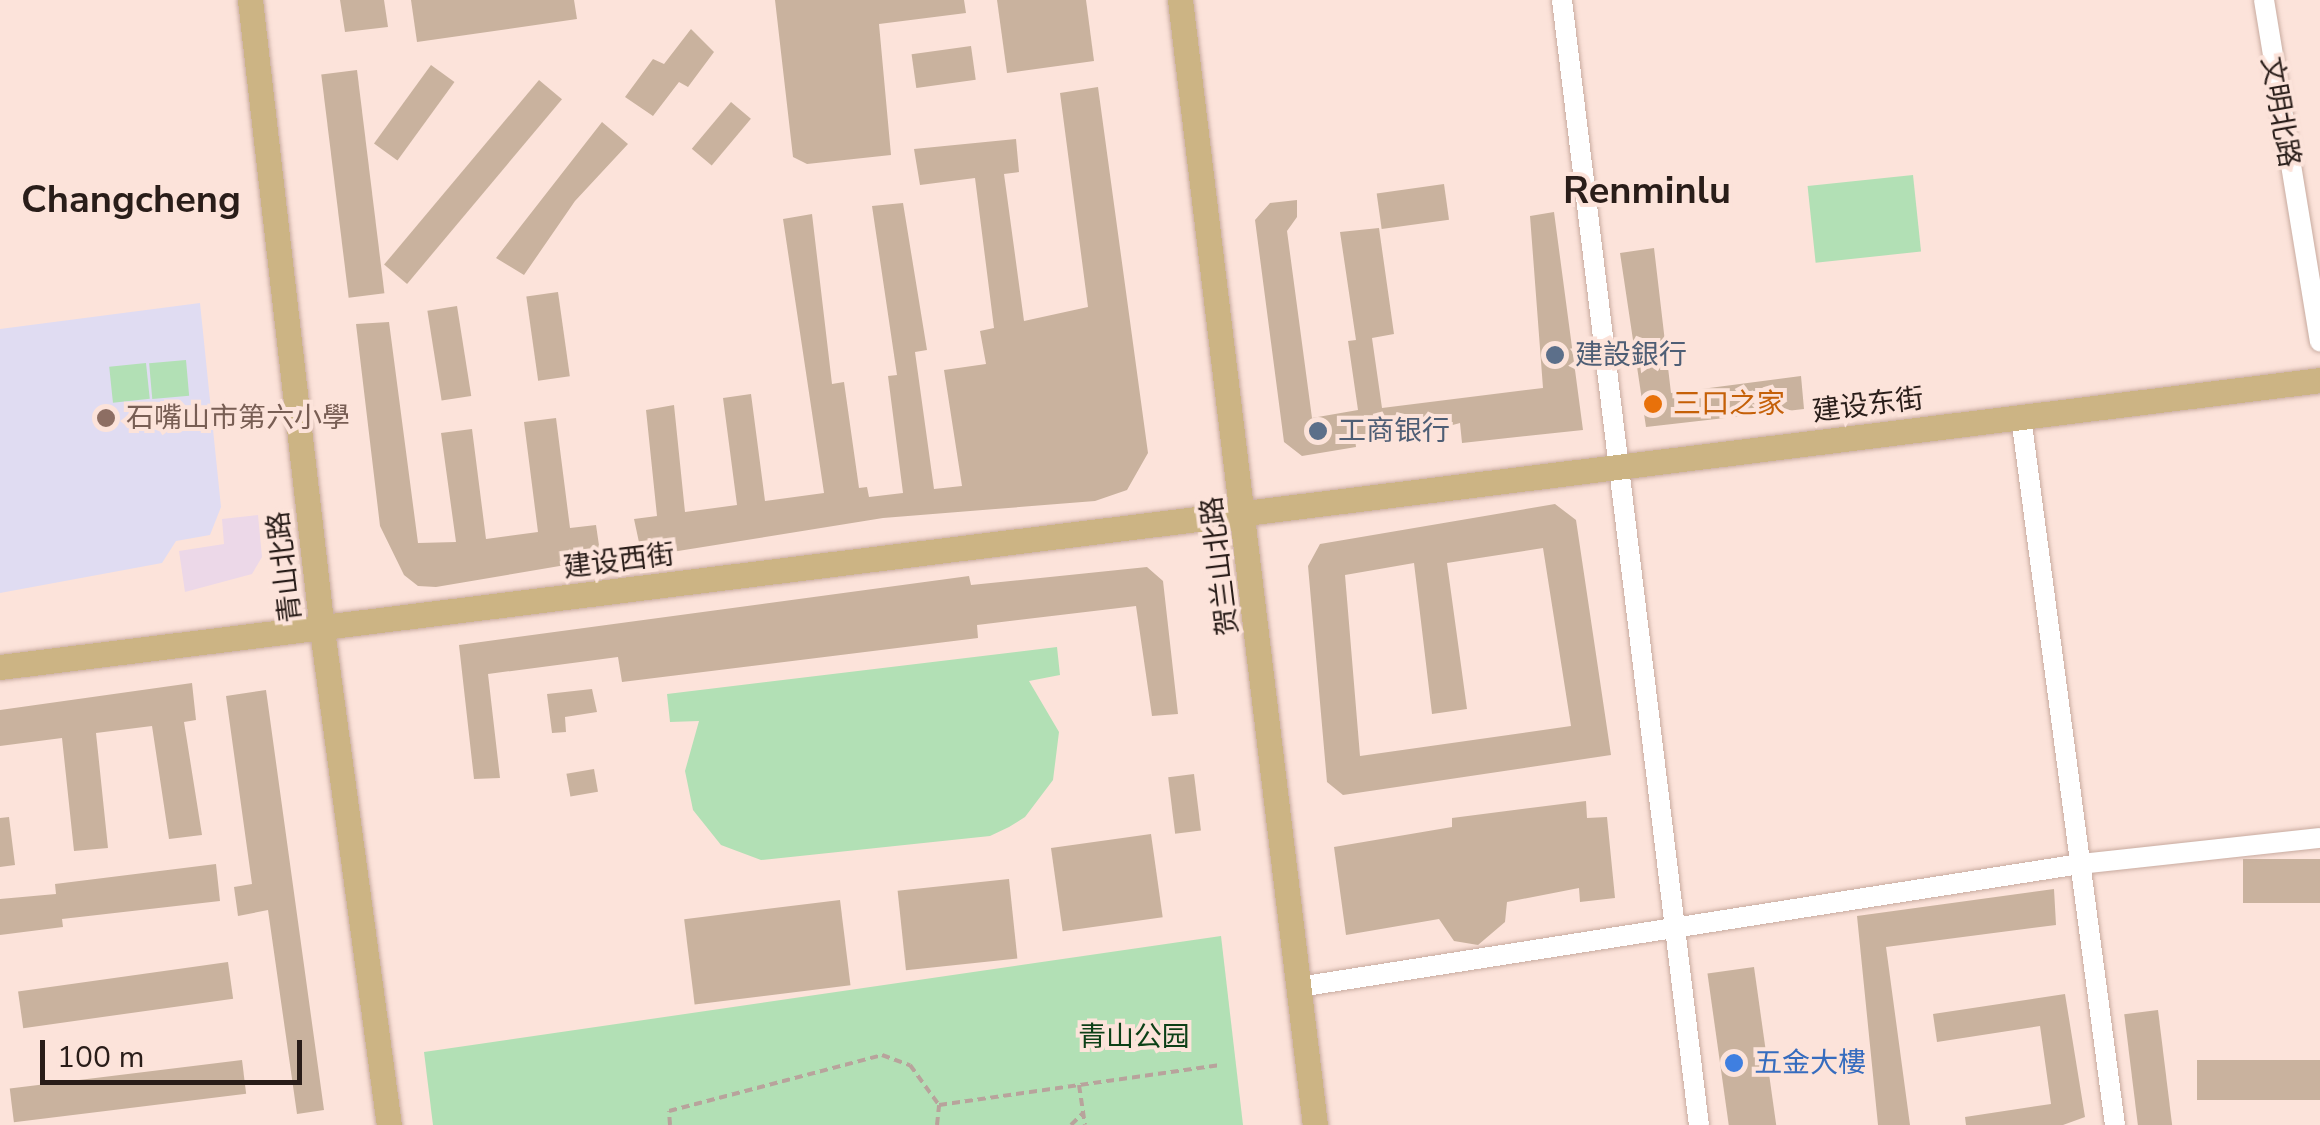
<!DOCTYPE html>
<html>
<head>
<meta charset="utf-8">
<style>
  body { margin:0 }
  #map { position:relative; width:2320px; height:1125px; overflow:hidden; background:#fce3da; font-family:"Nunito Sans","Noto Sans SC",sans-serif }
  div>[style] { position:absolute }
  .commercial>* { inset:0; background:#ecd8e8 }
  .education>* { inset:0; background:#e0dcf2 }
  .green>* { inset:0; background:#b2e0b5; transform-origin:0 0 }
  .building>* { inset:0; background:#c9b29e; transform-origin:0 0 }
  .path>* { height:4px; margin-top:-2px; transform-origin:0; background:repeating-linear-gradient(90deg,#b8a39c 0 8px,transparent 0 13px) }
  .roads { filter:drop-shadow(0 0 2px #c8aba0) drop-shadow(0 0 2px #c8aba0) }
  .minor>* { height:20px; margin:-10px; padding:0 10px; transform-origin:10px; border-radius:10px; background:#fff }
  .major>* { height:25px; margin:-12.5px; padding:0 12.5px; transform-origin:12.5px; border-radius:12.5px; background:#ccb484 }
  .dots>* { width:28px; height:28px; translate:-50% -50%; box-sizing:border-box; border:5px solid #fce3da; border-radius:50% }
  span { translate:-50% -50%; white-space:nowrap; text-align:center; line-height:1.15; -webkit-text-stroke:8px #fce3da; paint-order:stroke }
  .street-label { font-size:28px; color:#291d19 }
  .service-label { font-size:28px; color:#4e5e75 }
  .left { translate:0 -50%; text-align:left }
  .food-label { font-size:28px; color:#c56008 }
  .education-label { font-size:28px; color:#785e54 }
  .park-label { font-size:28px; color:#0c4017 }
  .shop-label { font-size:28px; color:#366cbe }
  .district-label { font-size:38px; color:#291d19; font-weight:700 }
  .scale { position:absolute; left:40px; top:1040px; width:262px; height:45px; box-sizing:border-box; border:5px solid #291d19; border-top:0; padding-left:12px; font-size:30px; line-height:35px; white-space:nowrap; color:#291d19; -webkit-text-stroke:8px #fce3da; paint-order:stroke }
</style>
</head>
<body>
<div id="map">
  <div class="commercial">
    <i style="clip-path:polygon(258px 515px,262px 557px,252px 574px,185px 592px,179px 551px,224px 544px,222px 519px)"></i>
  </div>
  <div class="education">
    <i style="clip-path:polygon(200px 303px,221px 507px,210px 535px,176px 541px,162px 563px,0 593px,0 329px)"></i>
  </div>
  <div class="green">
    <i style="left:1913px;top:175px;width:77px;height:106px;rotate:84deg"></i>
    <i style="left:186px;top:360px;width:36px;height:37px;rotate:85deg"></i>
    <i style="left:146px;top:363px;width:36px;height:37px;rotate:84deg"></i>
    <i style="clip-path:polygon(1057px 647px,1060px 675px,1029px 681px,1059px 732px,1053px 780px,1025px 817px,1009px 827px,990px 836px,761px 860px,721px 845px,693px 810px,685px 771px,699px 721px,670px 722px,667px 694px)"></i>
    <i style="clip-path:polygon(1221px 936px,1243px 1125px,433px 1125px,424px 1052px)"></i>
  </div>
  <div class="building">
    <i style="clip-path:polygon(340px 0,384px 0,388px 27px,345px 32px)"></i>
    <i style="clip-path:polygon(411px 0,574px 0,577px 19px,417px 42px)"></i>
    <i style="clip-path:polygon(775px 0,964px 0,966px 13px,879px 24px,891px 155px,807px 164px,793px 157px)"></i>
    <i style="clip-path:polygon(997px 0,1086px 0,1094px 61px,1007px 73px)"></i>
    <i style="clip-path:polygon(691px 29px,714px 52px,688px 87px,679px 82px,653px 116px,625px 97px,653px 59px,664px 64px)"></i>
    <i style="left:971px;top:46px;width:34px;height:60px;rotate:82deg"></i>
    <i style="left:431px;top:65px;width:29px;height:97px;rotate:36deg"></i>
    <i style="left:357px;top:70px;width:225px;height:36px;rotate:83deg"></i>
    <i style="left:539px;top:80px;width:30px;height:241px;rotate:40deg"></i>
    <i style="clip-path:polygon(1098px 87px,1148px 453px,1127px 490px,1095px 501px,883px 518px,653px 555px,649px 545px,640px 547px,634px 519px,657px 516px,646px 410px,674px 405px,685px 512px,737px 505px,723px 398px,751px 394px,765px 501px,824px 493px,783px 219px,812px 214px,832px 384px,844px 382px,859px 488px,867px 487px,869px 497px,903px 493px,888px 376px,897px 375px,872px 206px,903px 203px,927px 350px,915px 352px,934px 489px,962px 486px,944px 370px,986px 364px,980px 331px,994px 328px,975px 178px,920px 185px,914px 149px,1016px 139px,1019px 172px,1004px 174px,1024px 321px,1088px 307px,1060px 93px)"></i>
    <i style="left:731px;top:102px;width:26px;height:61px;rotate:40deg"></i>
    <i style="clip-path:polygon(602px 122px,628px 144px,575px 201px,524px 275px,496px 258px)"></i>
    <i style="left:1444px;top:184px;width:36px;height:68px;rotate:82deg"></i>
    <i style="clip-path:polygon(1297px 200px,1297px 217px,1287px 231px,1312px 418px,1358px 410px,1348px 341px,1356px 340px,1340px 232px,1379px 228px,1394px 334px,1372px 338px,1382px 408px,1543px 388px,1530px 216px,1554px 212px,1583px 430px,1462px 443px,1460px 423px,1401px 439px,1399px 432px,1355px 439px,1356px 447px,1302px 456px,1284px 442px,1255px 220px,1270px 203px)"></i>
    <i style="clip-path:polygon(1654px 248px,1671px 393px,1801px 376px,1804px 409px,1646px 427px,1620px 253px)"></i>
    <i style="left:558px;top:292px;width:85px;height:32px;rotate:82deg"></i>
    <i style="left:457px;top:306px;width:91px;height:30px;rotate:81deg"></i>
    <i style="clip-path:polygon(389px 322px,418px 543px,456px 542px,441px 433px,472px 429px,486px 539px,538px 532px,524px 422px,556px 418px,570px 528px,596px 525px,601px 559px,436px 587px,418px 586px,404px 575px,380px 526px,356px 324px)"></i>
    <i style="clip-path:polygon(evenodd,1555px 504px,1576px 520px,1611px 755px,1343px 795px,1327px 782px,1308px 566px,1320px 544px,1555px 504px,1543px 548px,1571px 726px,1360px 756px,1345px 575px,1414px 563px,1432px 714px,1467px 709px,1447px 563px,1543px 548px)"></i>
    <i style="clip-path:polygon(1147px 567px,1163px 581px,1178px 714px,1152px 716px,1136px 606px,977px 625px,978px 638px,622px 682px,618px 657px,488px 674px,500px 778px,474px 779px,459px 645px,969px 576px,971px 585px)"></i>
    <i style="clip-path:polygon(192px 683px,196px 720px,184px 722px,202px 835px,169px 839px,152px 726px,96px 733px,108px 848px,74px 851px,62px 738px,0 746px,0 710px)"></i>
    <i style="clip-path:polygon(592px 689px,597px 712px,565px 717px,566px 732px,552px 733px,547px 694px)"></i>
    <i style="clip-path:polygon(266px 690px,324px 1110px,297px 1114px,268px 910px,238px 916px,234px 887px,252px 884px,226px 696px)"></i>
    <i style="left:594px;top:769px;width:23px;height:28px;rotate:80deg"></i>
    <i style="left:1194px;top:774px;width:57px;height:26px;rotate:83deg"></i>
    <i style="clip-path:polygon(1586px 801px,1587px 818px,1607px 817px,1615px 898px,1580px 902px,1579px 888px,1507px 902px,1505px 922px,1478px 945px,1454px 941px,1439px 919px,1346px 935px,1334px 847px,1452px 827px,1452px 818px)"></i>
    <i style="clip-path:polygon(9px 817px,15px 865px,0 867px,0 818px)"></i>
    <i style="left:1151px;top:834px;width:84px;height:101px;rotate:82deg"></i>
    <i style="left:2320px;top:859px;width:44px;height:77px;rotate:90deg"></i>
    <i style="clip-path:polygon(216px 864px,220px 901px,62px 919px,63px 927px,0 935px,0 899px,56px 894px,55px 884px)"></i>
    <i style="left:1009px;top:879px;width:80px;height:112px;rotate:84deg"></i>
    <i style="clip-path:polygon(2054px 889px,2056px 925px,1886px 947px,1910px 1125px,1878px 1125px,1857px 916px)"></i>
    <i style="left:840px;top:900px;width:86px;height:157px;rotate:83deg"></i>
    <i style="left:228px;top:962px;width:37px;height:212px;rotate:82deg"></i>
    <i style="left:1754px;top:967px;width:160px;height:47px;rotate:82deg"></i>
    <i style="clip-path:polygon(2065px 994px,2085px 1117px,2063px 1125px,1966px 1125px,1965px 1117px,2051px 1104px,2040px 1026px,1937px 1042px,1933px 1014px)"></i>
    <i style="left:2158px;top:1010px;width:116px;height:34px;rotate:83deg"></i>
    <i style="left:242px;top:1060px;width:34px;height:234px;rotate:83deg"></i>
    <i style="left:2320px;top:1060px;width:40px;height:123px;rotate:90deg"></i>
  </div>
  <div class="path">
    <i style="left:1079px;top:1085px;width:40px;rotate:81.5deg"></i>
    <i style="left:670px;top:1125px;width:14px;rotate:-94deg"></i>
    <i style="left:669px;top:1111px;width:220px;rotate:-14.7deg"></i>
    <i style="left:882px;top:1055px;width:30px;rotate:20deg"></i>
    <i style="left:910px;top:1065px;width:49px;rotate:54.1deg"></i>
    <i style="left:937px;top:1125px;width:20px;rotate:-84deg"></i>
    <i style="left:939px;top:1105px;width:284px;rotate:-8.1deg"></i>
    <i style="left:1071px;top:1125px;width:17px;rotate:-45deg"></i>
  </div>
  <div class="roads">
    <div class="minor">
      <i style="left:1562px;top:0;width:1133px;rotate:83.06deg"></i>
      <i style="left:2264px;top:0;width:346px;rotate:80.7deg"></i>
      <i style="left:2021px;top:417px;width:714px;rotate:82.44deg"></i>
      <i style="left:1299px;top:987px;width:791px;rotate:-8.95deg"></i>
      <i style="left:2080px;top:864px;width:241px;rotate:-6.2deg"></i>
    </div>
    <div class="major">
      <i style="left:250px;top:0;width:634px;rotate:83.48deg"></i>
      <i style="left:322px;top:630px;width:500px;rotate:82.3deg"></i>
      <i style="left:1180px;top:0;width:1133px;rotate:83.16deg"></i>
      <i style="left:0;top:667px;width:2338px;rotate:-7.05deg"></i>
    </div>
  </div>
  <div class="dots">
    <i style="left:1555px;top:355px;background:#5c6f8a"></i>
    <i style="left:1653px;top:404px;background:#e8710a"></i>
    <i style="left:106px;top:418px;background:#8d6e63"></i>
    <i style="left:1318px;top:431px;background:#5c6f8a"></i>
    <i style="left:1734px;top:1063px;background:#3f7fe0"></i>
  </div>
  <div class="street-label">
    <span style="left:2280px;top:112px;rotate:80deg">文明北路</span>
    <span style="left:1868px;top:405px;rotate:-7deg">建设东街</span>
    <span style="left:619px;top:561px;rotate:-7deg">建设西街</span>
    <span style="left:1220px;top:566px;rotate:-97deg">贺兰山北路</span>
    <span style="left:285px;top:567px;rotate:-97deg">青山北路</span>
  </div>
  <div class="service-label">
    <span class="left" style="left:1575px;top:355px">建設銀行</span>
    <span class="left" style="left:1338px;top:431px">工商银行</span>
  </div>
  <div class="food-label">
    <span class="left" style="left:1673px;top:404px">三口之家</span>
  </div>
  <div class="education-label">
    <span class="left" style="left:126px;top:418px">石嘴山市第六小學</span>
  </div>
  <div class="park-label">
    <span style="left:1134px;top:1037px">青山公园</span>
  </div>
  <div class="shop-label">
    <span class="left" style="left:1754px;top:1063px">五金大樓</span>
  </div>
  <div class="district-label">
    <span style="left:1647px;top:191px">Renminlu</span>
    <span style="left:131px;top:200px">Changcheng</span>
  </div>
  <div class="scale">100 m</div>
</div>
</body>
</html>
